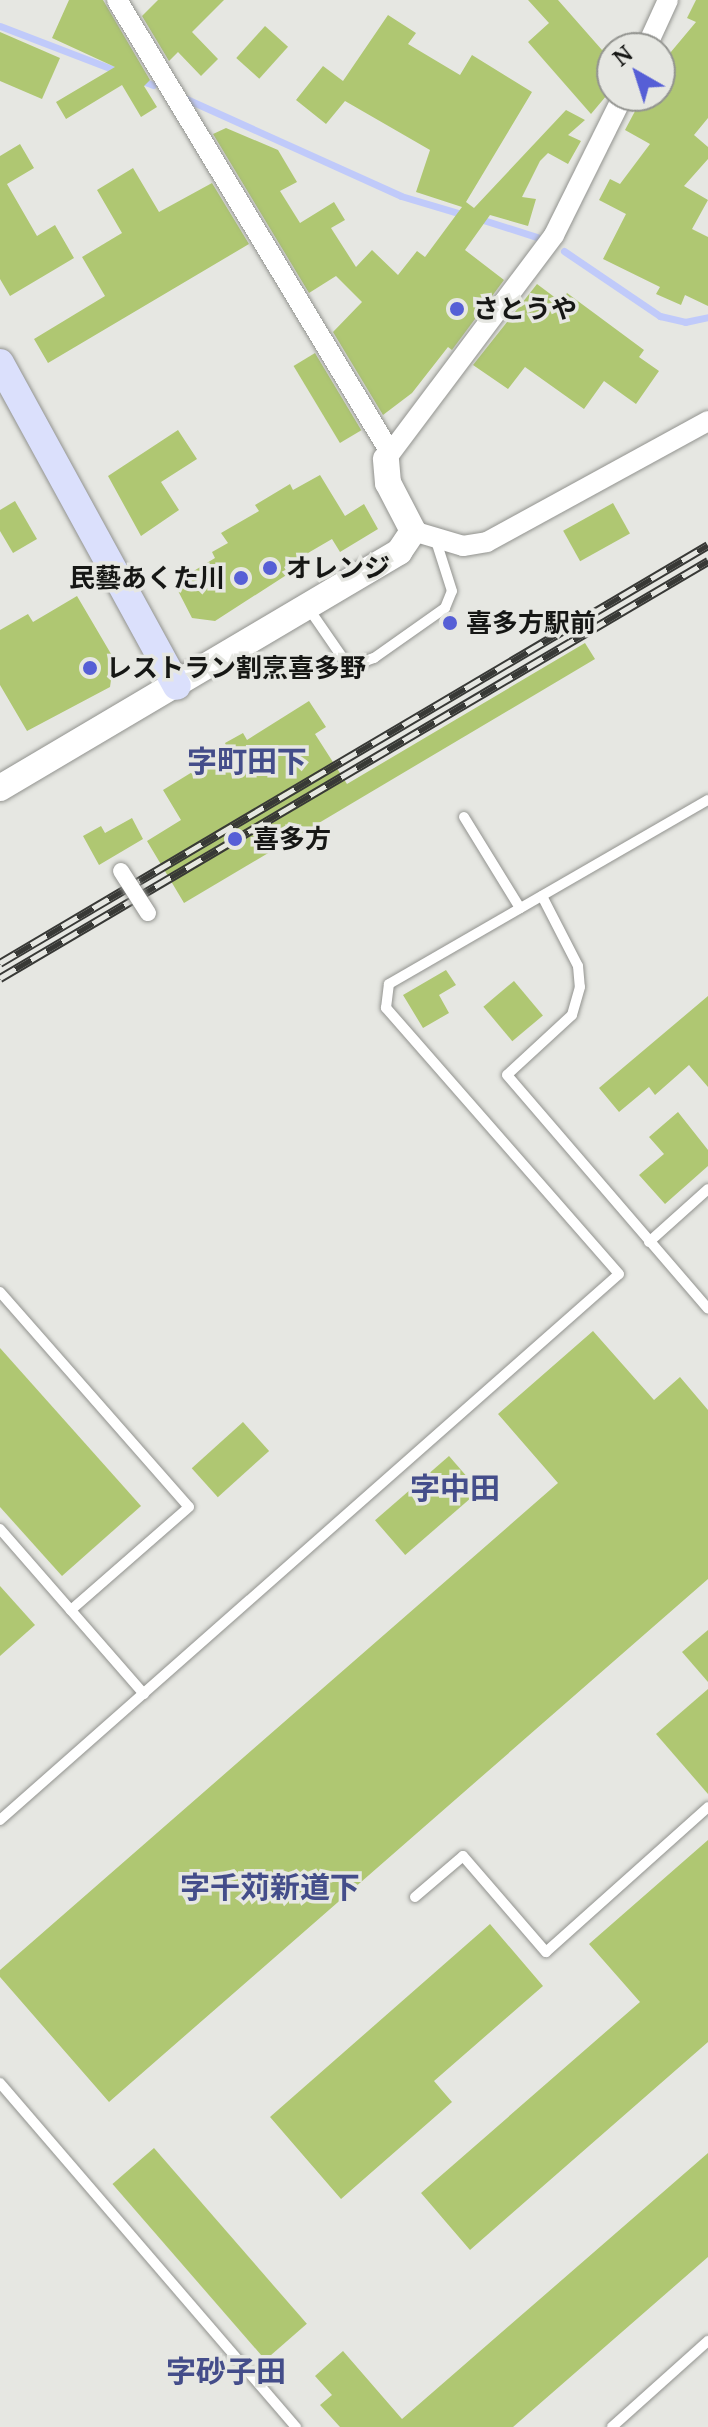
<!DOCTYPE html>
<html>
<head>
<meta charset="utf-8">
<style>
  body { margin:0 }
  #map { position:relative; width:708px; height:2427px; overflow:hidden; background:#e6e7e2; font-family:"Noto Serif","Noto Sans JP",serif }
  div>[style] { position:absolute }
  .stream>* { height:7px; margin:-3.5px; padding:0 3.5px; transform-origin:3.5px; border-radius:3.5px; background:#c0cafa }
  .building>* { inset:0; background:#afc772; transform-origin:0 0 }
  .roads { filter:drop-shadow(0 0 2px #92938f) drop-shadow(0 0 2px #92938f) }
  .service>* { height:10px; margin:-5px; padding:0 5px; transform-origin:5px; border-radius:5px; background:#fff }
  .minor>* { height:20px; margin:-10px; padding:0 10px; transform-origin:10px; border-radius:10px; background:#fff }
  .tertiary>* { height:26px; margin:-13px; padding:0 13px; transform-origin:13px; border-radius:13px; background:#fff }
  .secondary>* { height:28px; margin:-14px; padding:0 14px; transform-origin:14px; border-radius:14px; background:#dbe0fc }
  .rail>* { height:9px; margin-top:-4.5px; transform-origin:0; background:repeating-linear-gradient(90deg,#e6e7e2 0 18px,#383936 0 36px); box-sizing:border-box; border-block:2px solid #383936 }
  .bridges { filter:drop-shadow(0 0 2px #92938f) drop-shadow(0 0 2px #92938f) }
  .pedestrian-bridge>* { height:16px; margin:-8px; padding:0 8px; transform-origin:8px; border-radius:8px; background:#fff }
  .dots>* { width:22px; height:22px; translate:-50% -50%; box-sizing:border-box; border:4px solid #e6e7e2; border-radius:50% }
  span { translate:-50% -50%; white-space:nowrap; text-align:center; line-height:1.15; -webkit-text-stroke:7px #e6e7e2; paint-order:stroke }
  .poi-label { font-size:26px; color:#161715; font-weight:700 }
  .left { translate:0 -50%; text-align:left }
  .right { translate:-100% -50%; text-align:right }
  .quarter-label { font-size:30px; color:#444d8a; font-weight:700 }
  .north { position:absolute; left:596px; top:32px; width:80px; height:80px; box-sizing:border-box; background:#e6e7e2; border:2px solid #939490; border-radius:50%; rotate:321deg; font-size:22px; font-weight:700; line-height:32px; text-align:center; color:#161715 }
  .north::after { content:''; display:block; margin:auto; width:28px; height:36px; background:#565fd6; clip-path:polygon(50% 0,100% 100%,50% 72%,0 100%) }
</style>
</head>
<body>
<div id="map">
  <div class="stream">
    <i style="left:0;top:26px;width:125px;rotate:21deg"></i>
    <i style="left:140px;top:80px;width:14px;rotate:21deg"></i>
    <i style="left:182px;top:97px;width:240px;rotate:24.3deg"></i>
    <i style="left:401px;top:196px;width:67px;rotate:16.5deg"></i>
    <i style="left:477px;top:218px;width:63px;rotate:17.6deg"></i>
    <i style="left:564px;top:251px;width:116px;rotate:34.1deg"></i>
    <i style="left:660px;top:316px;width:26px;rotate:13deg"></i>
    <i style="left:685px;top:322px;width:24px;rotate:-12deg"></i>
  </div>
  <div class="building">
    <i style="clip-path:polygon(69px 0,103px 0,150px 80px,144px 86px,157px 107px,141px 117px,122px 85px,66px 119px,56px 102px,115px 67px,52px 38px)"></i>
    <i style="clip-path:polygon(158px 0,224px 0,192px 32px,218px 59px,201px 76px,178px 52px,169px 61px,142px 16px)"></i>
    <i style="clip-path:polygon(528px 0,558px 0,602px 50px,612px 41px,612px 89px,591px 114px,528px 42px,549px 23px)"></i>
    <i style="clip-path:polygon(696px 0,708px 0,708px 118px,694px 135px,708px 147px,708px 159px,684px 186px,708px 200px,692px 229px,708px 237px,708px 306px,685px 295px,681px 305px,656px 294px,660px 287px,603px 259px,626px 214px,599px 200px,610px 179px,620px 184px,650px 144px,625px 130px,643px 96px,660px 96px,660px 65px,696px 22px,687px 18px)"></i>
    <i style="clip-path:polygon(388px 15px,416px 33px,408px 44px,460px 75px,472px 55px,532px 92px,466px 202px,474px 208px,566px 110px,585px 120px,568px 135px,581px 141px,568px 164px,548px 153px,540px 161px,522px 197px,536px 199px,528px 226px,490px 215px,465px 250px,504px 280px,452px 350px,448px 347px,412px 393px,383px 415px,333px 332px,362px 302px,336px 276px,309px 293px,213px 134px,226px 128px,278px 150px,297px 182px,280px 191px,300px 223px,334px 202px,345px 220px,331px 228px,356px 267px,372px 250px,398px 275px,417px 251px,425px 257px,462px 207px,416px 192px,430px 150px,345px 101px,326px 124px,296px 100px,323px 66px,343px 81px)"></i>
    <i style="left:265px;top:26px;width:31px;height:43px;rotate:42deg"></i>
    <i style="clip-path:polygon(0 32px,60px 58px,42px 99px,0 81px)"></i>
    <i style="clip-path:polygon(20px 144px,34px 168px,7px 184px,37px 236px,55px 225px,74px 258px,10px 296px,0 279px,0 156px)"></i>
    <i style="clip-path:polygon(133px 168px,159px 212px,212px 183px,249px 244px,48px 363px,34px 339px,105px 296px,82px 257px,122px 233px,97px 190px)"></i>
    <i style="clip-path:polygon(537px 284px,561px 302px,567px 293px,644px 350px,639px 357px,659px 371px,636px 404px,604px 381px,584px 409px,525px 367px,508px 389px,473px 365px)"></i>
    <i style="left:315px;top:353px;width:90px;height:25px;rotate:59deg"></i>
    <i style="clip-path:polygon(178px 430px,197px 459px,161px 482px,179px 510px,141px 536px,108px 476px)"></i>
    <i style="clip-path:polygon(320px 475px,345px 516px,364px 504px,378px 529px,340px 552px,332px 539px,284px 567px,288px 574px,215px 621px,192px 618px,174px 583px,215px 558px,212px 552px,228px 543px,221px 533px,259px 511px,255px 505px,290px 484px,293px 490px)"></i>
    <i style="clip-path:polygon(15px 501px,37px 539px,13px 553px,0 531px,0 510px)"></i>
    <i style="left:613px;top:503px;width:35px;height:57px;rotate:61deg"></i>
    <i style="clip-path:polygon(77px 596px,114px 659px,110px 687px,27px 731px,0 685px,0 630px,28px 614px,33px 622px)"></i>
    <i style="clip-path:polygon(585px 643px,595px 659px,184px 903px,147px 841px,181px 820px,163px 790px,228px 750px,225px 743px,243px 733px,247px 740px,309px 701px,326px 727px,315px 734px,347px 784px)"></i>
    <i style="clip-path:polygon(132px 818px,143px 839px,99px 865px,83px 836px,101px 826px,105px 833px)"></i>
    <i style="clip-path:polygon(446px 970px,456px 985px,439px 995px,449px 1013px,423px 1028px,403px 995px)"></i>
    <i style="left:514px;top:981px;width:45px;height:40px;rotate:50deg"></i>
    <i style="clip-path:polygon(708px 996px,708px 1087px,689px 1065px,655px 1095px,649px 1087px,619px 1112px,599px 1088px)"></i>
    <i style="clip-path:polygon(678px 1112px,708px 1150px,708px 1166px,665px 1204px,639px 1175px,664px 1154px,649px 1137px)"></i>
    <i style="clip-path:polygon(593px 1331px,654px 1400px,680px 1377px,708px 1410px,708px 1579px,109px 2102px,0 1977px,0 1970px,558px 1483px,498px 1414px)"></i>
    <i style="clip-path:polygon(0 1348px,141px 1506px,62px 1576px,0 1507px)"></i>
    <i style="left:243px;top:1422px;width:39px;height:69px;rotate:48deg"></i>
    <i style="left:449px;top:1456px;width:46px;height:98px;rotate:49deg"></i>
    <i style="clip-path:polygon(0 1586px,35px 1625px,0 1656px)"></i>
    <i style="clip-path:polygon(708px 1630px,708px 1682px,682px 1652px)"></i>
    <i style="clip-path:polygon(708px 1689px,708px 1794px,656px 1734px)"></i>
    <i style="clip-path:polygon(708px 1840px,708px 2042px,470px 2250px,421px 2193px,640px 2002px,589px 1944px)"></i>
    <i style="clip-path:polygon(490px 1924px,543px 1986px,434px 2081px,452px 2102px,341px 2199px,270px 2117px)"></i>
    <i style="left:154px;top:2148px;width:233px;height:55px;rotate:49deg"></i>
    <i style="clip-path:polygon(708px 2153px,708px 2257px,513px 2427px,340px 2427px,320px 2405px,332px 2395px,315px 2376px,343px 2351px,402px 2419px)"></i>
  </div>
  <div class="roads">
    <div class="service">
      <i style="left:309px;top:609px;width:70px;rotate:55.4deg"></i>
      <i style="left:349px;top:667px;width:27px;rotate:-20deg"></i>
      <i style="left:374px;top:658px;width:87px;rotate:-35.2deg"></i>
      <i style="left:445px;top:608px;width:18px;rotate:-68deg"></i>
      <i style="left:452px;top:591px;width:52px;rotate:-107.7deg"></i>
      <i style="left:464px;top:817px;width:107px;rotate:58.4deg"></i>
      <i style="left:542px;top:896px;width:79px;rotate:62.8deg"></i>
      <i style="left:578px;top:966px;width:21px;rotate:85deg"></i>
      <i style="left:580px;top:987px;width:29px;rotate:106deg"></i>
      <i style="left:572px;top:1015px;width:88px;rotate:137.3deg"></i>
      <i style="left:507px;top:1075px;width:308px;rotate:49.3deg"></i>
      <i style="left:649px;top:1242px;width:79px;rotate:-41.9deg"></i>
      <i style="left:0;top:1292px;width:286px;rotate:48.7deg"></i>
      <i style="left:189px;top:1507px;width:157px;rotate:138.9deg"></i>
      <i style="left:0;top:1529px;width:219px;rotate:48.9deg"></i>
      <i style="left:0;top:1820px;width:825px;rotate:-41.41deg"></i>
      <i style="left:619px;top:1274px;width:354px;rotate:-131.2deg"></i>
      <i style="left:386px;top:1008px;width:24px;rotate:-83deg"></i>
      <i style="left:389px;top:984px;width:368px;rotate:-30deg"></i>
      <i style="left:415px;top:1897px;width:63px;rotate:-40.5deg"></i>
      <i style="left:463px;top:1856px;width:127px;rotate:49.2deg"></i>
      <i style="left:546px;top:1952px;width:217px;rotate:-41.8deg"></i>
      <i style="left:0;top:2083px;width:454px;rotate:49.3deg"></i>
      <i style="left:612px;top:2427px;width:129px;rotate:-41.9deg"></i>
    </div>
    <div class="minor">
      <i style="left:117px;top:0;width:528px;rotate:58.87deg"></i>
      <i style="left:646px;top:48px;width:53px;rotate:-65.4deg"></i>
      <i style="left:386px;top:459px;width:280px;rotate:-53.1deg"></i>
      <i style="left:554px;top:235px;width:155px;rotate:-63.6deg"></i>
      <i style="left:413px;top:531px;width:52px;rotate:16.7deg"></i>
      <i style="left:463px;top:546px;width:24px;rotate:-9deg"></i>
      <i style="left:487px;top:542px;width:252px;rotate:-28.7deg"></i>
    </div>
    <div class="tertiary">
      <i style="left:0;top:788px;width:464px;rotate:-30.6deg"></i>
      <i style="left:399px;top:552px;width:25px;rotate:-56deg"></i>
      <i style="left:413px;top:531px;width:54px;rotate:-117.5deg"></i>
      <i style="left:388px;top:483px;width:24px;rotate:-95deg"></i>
    </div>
    <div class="secondary">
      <i style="left:0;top:363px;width:368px;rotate:61.3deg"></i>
    </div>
  </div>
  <div class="rail">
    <i style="left:0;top:963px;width:822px;rotate:-30.56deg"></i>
    <i style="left:0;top:978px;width:822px;rotate:-30.5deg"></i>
  </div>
  <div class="bridges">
    <div class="pedestrian-bridge">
      <i style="left:121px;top:871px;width:50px;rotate:57.3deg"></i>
    </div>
  </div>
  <div class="dots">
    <i style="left:457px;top:309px;background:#565fd6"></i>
    <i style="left:270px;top:568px;background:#565fd6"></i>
    <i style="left:241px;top:578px;background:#565fd6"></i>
    <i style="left:450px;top:623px;background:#565fd6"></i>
    <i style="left:90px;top:668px;background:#565fd6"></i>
    <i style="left:235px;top:839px;background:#565fd6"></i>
  </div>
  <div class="poi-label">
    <span class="left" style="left:473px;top:309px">さとうや</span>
    <span class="left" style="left:286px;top:568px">オレンジ</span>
    <span class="right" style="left:225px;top:578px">民藝あくた川</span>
    <span class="left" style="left:466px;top:623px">喜多方駅前</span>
    <span class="left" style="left:106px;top:668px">レストラン割烹喜多野</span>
    <span class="left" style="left:253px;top:839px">喜多方</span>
  </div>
  <div class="quarter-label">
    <span style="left:247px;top:761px">字町田下</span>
    <span style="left:455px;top:1488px">字中田</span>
    <span style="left:270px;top:1887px">字千苅新道下</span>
    <span style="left:226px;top:2371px">字砂子田</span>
  </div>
  <div class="north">N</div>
</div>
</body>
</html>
